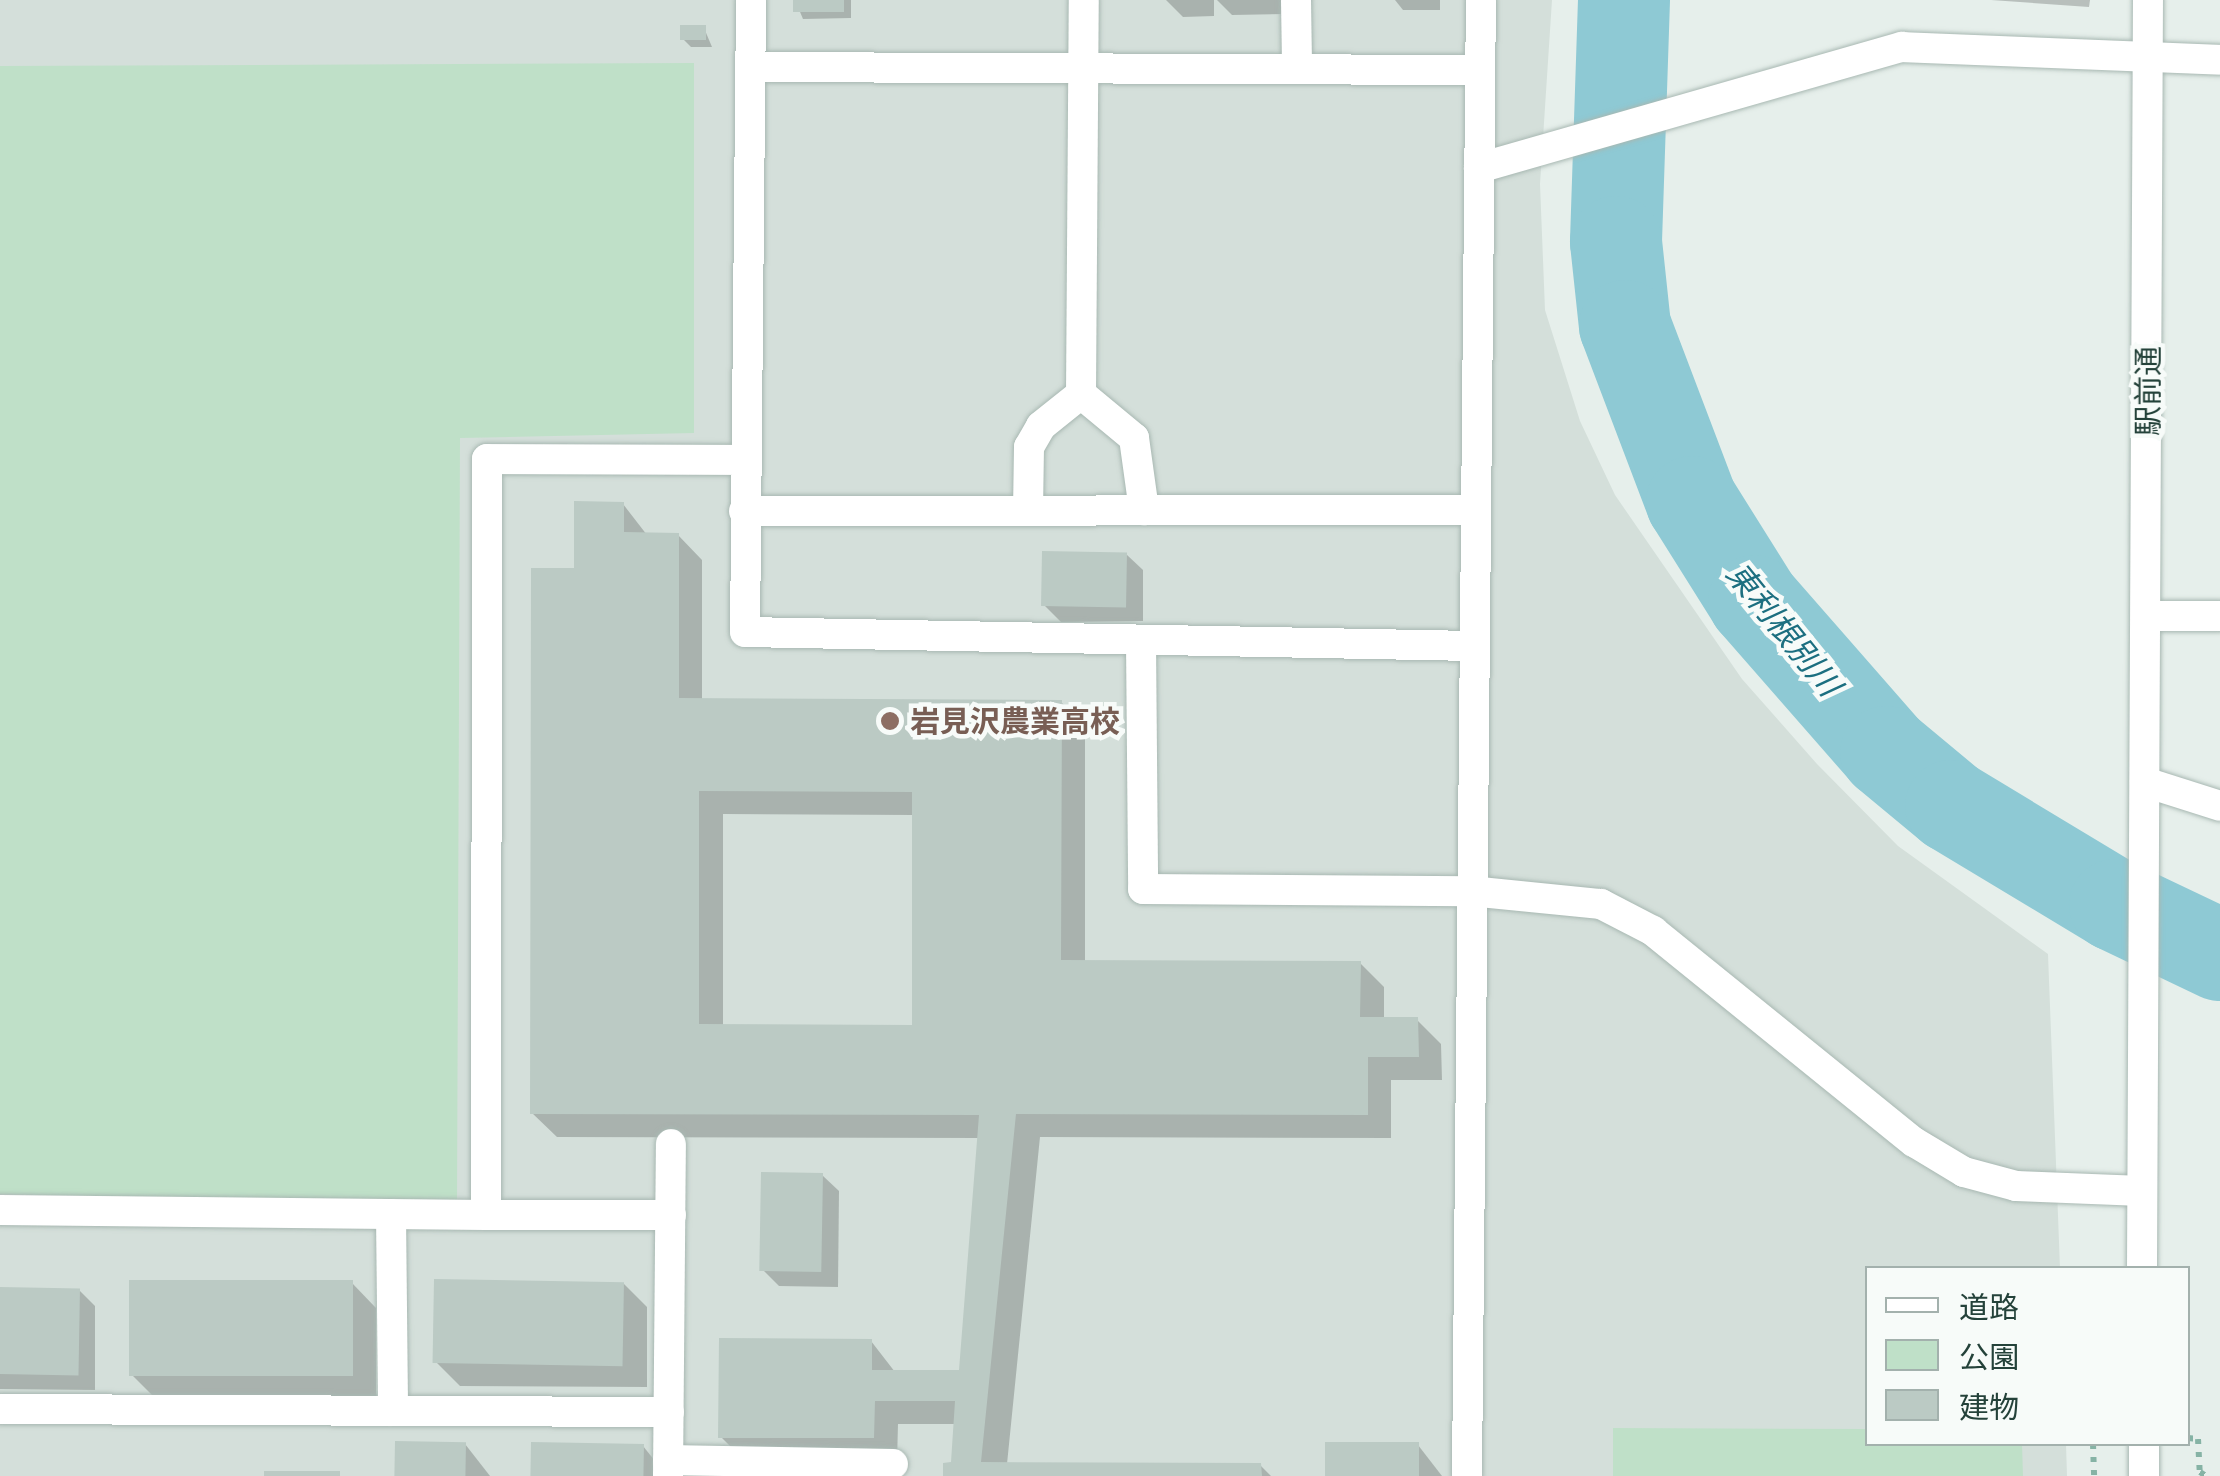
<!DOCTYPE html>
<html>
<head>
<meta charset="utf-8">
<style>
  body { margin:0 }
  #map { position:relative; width:2220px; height:1476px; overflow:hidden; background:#e6efeb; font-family:"PT Sans Narrow","Noto Sans JP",sans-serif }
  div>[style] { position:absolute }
  .built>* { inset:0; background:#d4dfda }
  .green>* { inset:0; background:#bfe0c8 }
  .shadow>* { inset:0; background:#0003 }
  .river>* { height:92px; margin:-46px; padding:0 46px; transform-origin:46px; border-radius:46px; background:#8ec9d4 }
  .building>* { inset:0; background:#bbcac4; transform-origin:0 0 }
  .path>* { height:6px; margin-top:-3px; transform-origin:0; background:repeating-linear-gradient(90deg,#86b3a5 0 5px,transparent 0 13px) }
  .roads { filter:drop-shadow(0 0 2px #a8b8b2) drop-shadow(0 0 2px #a8b8b2) }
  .minor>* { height:30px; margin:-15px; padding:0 15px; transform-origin:15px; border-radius:15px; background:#fff }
  .dots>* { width:28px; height:28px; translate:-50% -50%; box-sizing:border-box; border:5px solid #f7fbf9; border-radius:50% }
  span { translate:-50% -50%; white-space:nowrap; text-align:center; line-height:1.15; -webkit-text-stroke:9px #f7fbf9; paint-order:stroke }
  .street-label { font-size:30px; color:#24423a }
  .education-label { font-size:30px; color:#785e54; font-weight:700 }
  .left { translate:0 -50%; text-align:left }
  .water-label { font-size:32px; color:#1c6f80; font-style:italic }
  .legend { position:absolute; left:1865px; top:1266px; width:325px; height:180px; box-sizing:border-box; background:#f7fbf9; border:2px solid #a3b1ad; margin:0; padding:12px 18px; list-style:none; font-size:30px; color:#24423a }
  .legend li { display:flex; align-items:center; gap:20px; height:50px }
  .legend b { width:50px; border:2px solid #a3b1ad }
</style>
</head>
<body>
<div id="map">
  <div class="built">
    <i style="clip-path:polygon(0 0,1552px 0,1540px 184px,1545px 310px,1580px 421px,1615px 495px,1742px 679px,1817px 764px,1898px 846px,2048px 954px,2060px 1268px,1868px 1268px,1868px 1444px,2066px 1444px,2067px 1476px,0 1476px)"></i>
  </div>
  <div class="green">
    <i style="clip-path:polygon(694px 63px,694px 433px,460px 438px,457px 1204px,0 1194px,0 66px)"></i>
    <i style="clip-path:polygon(1613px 1428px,1867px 1429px,1868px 1444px,2022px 1444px,2023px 1476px,1613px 1476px)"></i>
  </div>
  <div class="shadow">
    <i style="clip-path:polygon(795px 0,851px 0,851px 18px,803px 19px)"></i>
    <i style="clip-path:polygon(1166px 0,1214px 0,1214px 16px,1183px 17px)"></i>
    <i style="clip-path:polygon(1217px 0,1285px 0,1285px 14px,1232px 15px)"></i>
    <i style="clip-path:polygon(1395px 0,1440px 0,1440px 10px,1403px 10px)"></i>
    <i style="clip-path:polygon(1991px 0,2090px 0,2089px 7px)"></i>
    <i style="clip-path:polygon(704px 28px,712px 47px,691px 47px,683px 39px)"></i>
    <i style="clip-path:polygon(evenodd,623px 504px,647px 535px,678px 535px,702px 560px,702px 701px,1061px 702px,1085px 727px,1085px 962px,1360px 963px,1384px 987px,1384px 1020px,1417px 1020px,1441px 1044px,1442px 1080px,1391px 1080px,1391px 1138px,1040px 1137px,1007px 1464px,1260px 1465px,1271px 1476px,945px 1476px,953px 1465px,956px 1424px,898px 1424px,897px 1462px,745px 1461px,721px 1437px,871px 1341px,895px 1372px,961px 1372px,980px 1138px,557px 1137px,532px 1113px,577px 570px,623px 504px,723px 814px,914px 815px,914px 1027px,723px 1026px,723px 814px)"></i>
    <i style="clip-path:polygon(1126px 554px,1143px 570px,1143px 621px,1061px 622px,1044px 605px)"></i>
    <i style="clip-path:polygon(822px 1175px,839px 1191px,838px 1287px,779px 1286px,763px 1270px)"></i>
    <i style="clip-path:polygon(352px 1283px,376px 1308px,376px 1400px,156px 1399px,132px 1375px)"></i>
    <i style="clip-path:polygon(623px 1283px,647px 1307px,647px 1387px,460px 1386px,436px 1362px)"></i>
    <i style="clip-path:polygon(0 1290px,79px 1290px,95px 1306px,95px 1390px,0 1389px)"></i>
    <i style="clip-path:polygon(465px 1444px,490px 1476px,397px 1476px)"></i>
    <i style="clip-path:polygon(1418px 1445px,1442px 1476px,1327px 1476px)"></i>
    <i style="clip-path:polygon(643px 1446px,667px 1476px,533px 1476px)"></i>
  </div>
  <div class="river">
    <i style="left:1624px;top:0;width:242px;rotate:91.9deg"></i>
    <i style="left:1616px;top:242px;width:84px;rotate:83.9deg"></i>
    <i style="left:1625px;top:326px;width:188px;rotate:69.2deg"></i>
    <i style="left:1692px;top:502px;width:117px;rotate:57.9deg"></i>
    <i style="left:1754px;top:601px;width:201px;rotate:48.8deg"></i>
    <i style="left:1886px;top:752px;width:85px;rotate:39.7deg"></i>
    <i style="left:1951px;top:806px;width:192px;rotate:31.1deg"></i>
    <i style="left:2115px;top:905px;width:116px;rotate:25.5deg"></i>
  </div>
  <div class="building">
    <i style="left:793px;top:0;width:51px;height:12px"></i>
    <i style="left:680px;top:25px;width:26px;height:15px"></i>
    <i style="clip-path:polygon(evenodd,574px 501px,624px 502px,624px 532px,679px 533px,679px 698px,1062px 700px,1061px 960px,1361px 961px,1360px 1017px,1418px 1017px,1419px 1057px,1368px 1057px,1368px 1115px,1016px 1114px,981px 1462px,1261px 1463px,1262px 1476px,943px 1476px,943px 1463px,951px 1462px,955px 1401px,875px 1401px,874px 1438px,718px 1438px,719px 1338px,872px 1339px,872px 1370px,959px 1370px,979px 1115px,530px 1114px,531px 568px,574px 568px,574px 501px,699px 791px,912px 792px,912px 1025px,699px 1024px,699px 791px)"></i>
    <i style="left:1042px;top:551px;width:85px;height:55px;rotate:1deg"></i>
    <i style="left:761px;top:1172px;width:62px;height:99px;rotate:1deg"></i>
    <i style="left:434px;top:1279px;width:190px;height:84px;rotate:1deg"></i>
    <i style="left:129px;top:1280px;width:224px;height:96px"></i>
    <i style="left:0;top:1287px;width:80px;height:87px;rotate:1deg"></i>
    <i style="left:395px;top:1441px;width:71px;height:35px;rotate:1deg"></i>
    <i style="left:531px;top:1442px;width:113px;height:34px;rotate:1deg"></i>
    <i style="left:1325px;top:1442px;width:94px;height:34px"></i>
    <i style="left:264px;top:1471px;width:76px;height:5px"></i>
  </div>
  <div class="path">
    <i style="left:2188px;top:1438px;width:10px;rotate:6deg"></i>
    <i style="left:2198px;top:1439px;width:33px;rotate:87deg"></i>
    <i style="left:2200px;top:1472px;width:7px;rotate:34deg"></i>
    <i style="left:2093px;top:1444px;width:32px;rotate:88deg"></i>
  </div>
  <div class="roads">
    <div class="minor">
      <i style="left:751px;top:0;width:632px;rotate:90.54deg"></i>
      <i style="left:745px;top:632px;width:728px;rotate:1.1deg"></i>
      <i style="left:1296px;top:0;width:67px;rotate:89.1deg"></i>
      <i style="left:751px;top:67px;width:729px;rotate:0.24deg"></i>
      <i style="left:1479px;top:168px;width:440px;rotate:-16deg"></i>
      <i style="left:1902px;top:47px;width:318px;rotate:2.3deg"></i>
      <i style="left:1081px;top:394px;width:394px;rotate:-89.6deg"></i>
      <i style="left:1081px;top:394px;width:69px;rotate:39.7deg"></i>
      <i style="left:1134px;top:438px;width:73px;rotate:82.1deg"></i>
      <i style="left:744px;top:511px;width:731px;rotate:-0.08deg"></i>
      <i style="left:1028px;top:511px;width:64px;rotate:-89.1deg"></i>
      <i style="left:1029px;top:447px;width:24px;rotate:-60deg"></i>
      <i style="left:1041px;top:426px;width:51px;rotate:-38.7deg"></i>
      <i style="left:2147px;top:616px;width:73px"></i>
      <i style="left:1141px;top:641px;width:248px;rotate:89.5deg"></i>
      <i style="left:1143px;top:889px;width:327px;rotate:0.4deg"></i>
      <i style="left:1470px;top:891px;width:132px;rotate:5.7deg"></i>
      <i style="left:1601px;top:904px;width:59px;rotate:27.4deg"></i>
      <i style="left:1653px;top:931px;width:336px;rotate:39deg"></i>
      <i style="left:1914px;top:1142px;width:58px;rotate:31deg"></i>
      <i style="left:1964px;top:1172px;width:54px;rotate:15.1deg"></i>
      <i style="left:2016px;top:1186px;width:126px;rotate:2.3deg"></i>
      <i style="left:2145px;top:782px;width:79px;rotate:17.7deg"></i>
      <i style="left:0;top:1210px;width:486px;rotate:0.6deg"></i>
      <i style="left:391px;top:1214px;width:197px;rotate:89.4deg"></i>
      <i style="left:671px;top:1215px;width:185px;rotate:180deg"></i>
      <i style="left:486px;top:1215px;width:756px;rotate:-89.92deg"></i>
      <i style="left:487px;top:459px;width:258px;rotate:0.2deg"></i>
      <i style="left:2142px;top:1268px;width:1268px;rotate:-89.73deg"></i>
      <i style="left:0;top:1409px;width:669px;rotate:0.26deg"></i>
      <i style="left:2144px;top:1444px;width:32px;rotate:90deg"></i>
      <i style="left:668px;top:1460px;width:225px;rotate:1deg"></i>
      <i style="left:668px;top:1476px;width:332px;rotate:-89.5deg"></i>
      <i style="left:1467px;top:1476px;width:1476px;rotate:-89.46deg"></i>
    </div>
  </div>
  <div class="dots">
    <i style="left:890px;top:721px;background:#8d6e63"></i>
  </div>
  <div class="street-label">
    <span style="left:2148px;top:391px;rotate:-90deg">駅前通</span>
  </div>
  <div class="education-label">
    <span class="left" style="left:910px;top:721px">岩見沢農業高校</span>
  </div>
  <div class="water-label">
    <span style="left:1784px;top:629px;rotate:51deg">東利根別川</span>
  </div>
  <ul class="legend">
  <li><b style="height:12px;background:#fff"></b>道路</li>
  <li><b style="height:28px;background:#bfe0c8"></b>公園</li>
  <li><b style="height:28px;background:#bbcac4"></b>建物</li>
  </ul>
</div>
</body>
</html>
